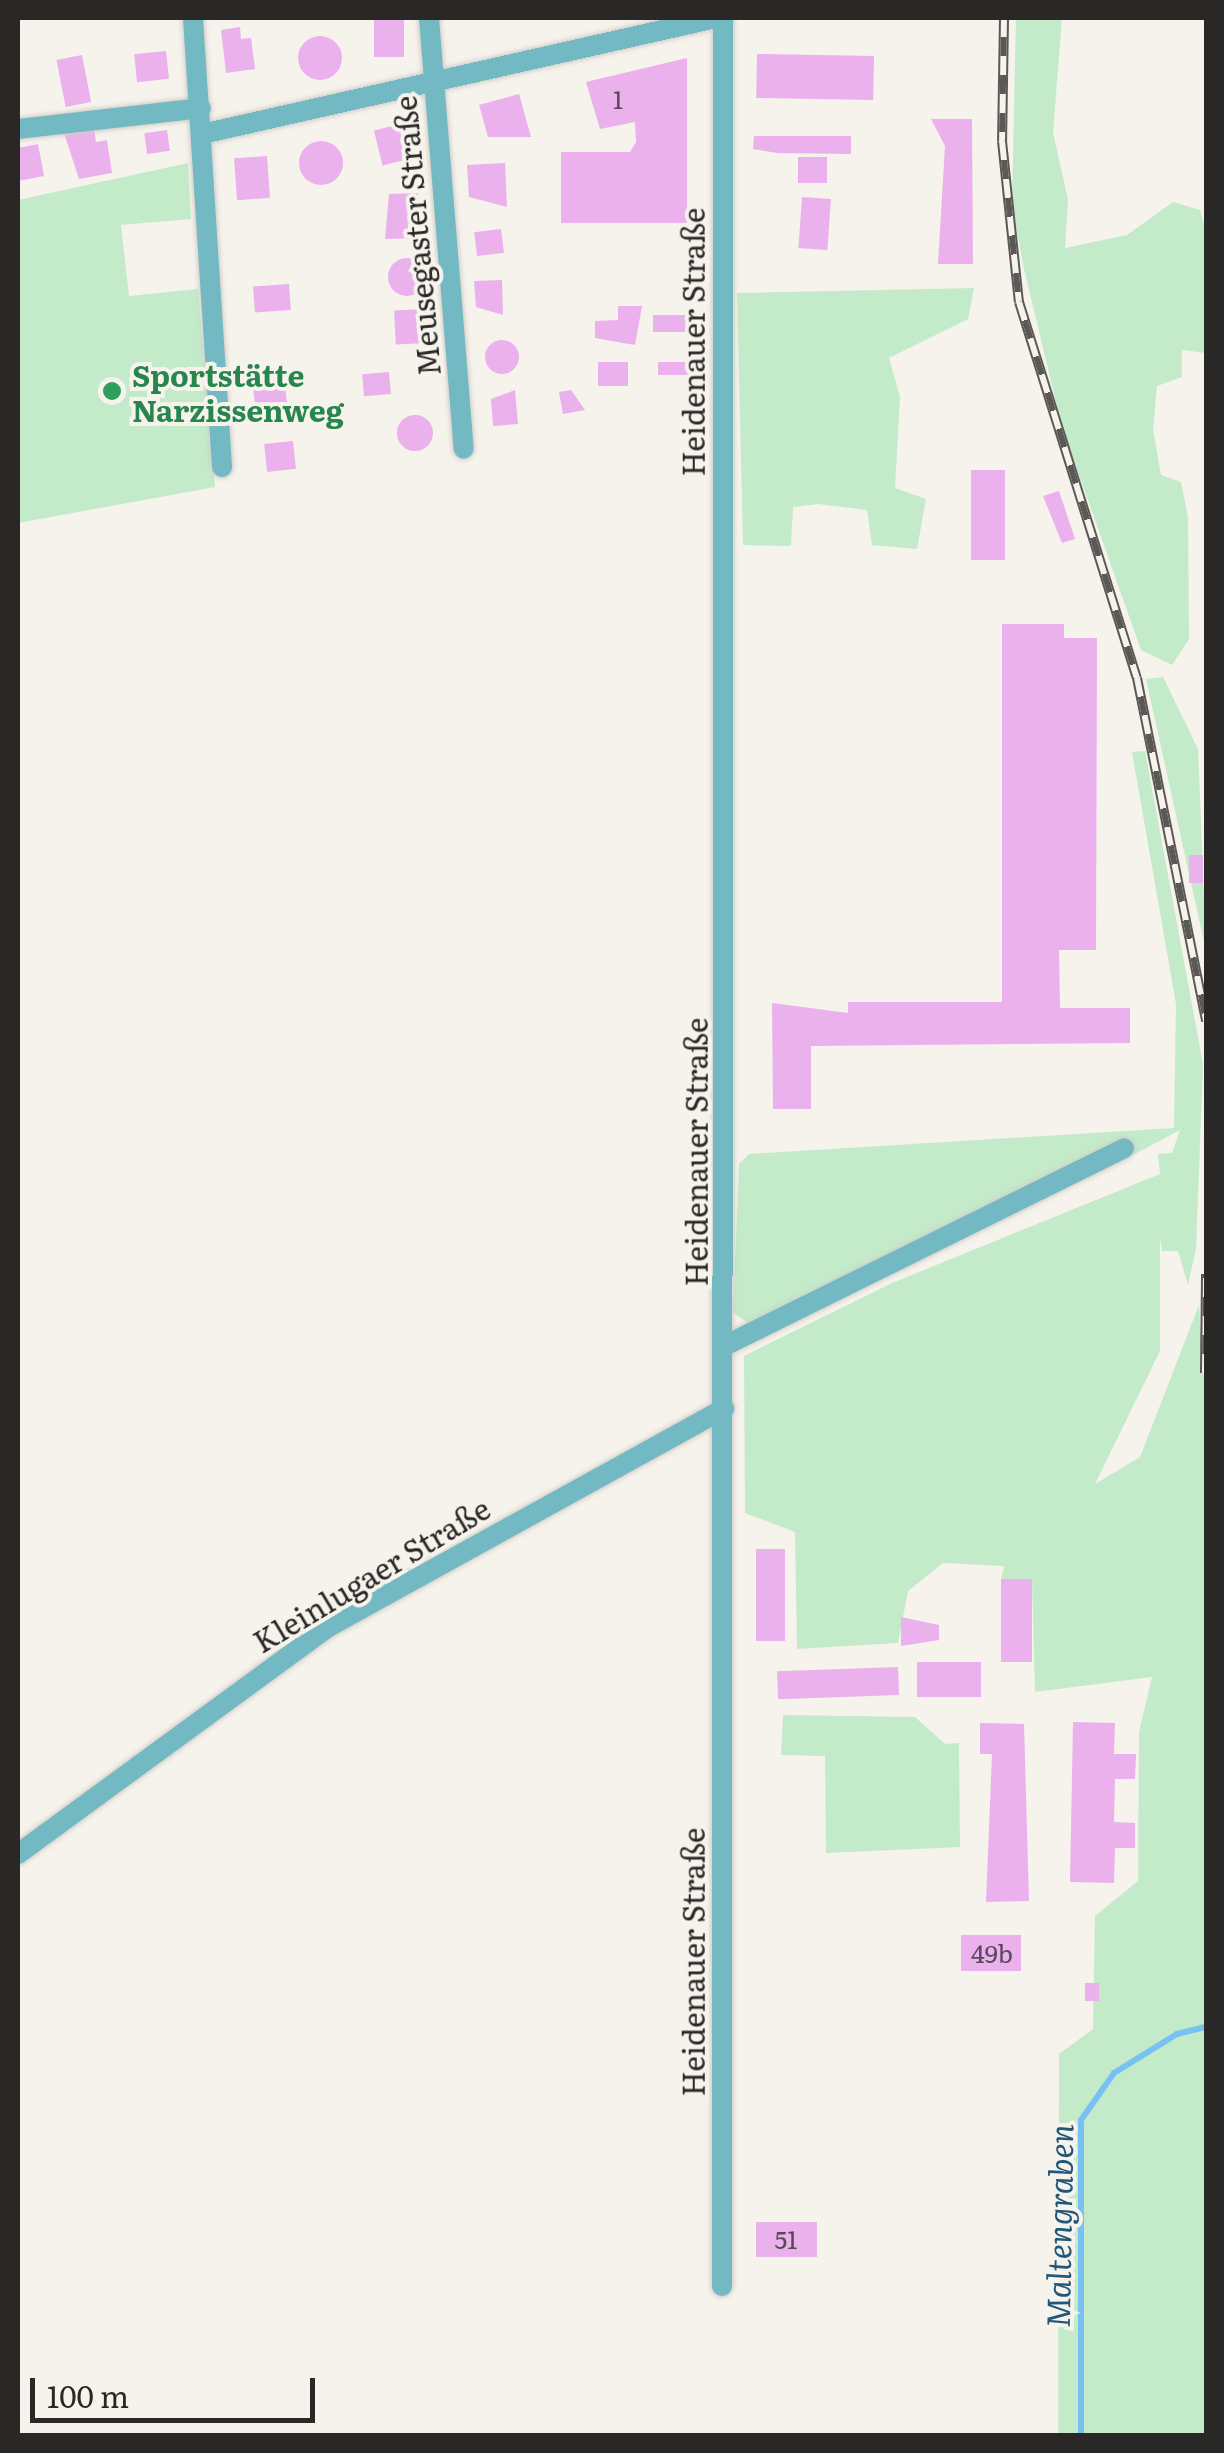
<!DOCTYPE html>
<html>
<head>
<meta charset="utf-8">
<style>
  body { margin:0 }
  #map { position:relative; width:1224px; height:2453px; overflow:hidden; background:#f6f2ec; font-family:Literata,serif }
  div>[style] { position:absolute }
  .green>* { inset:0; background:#c3ebca }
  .stream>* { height:6px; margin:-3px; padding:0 3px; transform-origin:3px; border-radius:3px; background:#79c1f3 }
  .building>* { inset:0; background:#ebb1ec; transform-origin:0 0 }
  .round { border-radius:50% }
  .roads { filter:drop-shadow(0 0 2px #d1cec8) drop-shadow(0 0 2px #d1cec8) }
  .street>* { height:20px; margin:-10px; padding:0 10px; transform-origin:10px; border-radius:10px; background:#72b9c4 }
  .rail>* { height:10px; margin-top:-5px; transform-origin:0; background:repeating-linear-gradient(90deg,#f6f2ec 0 19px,#5b5956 0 38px); box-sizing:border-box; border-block:2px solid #5b5956 }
  .dots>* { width:28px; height:28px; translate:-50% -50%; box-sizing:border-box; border:5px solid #f6f2ec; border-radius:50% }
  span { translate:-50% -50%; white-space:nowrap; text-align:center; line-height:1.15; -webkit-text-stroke:8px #f6f2ec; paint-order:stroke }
  .number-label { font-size:25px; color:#5a4a58 }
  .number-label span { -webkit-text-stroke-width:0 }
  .street-label { font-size:30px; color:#2a2826 }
  .leisure-label { font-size:30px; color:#27864d; font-weight:700 }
  .left { translate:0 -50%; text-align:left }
  .water-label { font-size:32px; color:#215779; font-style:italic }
  .frame { position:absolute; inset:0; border:20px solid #2a2826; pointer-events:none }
  .scale { position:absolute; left:30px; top:2378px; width:285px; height:45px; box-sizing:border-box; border:5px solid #2a2826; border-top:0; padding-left:12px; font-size:30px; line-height:35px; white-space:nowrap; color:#2a2826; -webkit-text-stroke:8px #f6f2ec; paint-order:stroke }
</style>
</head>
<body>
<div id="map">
  <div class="green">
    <i style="clip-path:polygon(1016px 18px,1062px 18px,1053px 132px,1068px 200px,1065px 248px,1127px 235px,1173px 202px,1200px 210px,1206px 233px,1206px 353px,1182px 350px,1182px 377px,1157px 386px,1153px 429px,1161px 475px,1181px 482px,1188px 518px,1189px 639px,1172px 665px,1141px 650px,1062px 427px,1024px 269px,1012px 206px)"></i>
    <i style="clip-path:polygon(188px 163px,191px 219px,121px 225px,129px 296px,198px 289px,215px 487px,18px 523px,18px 200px)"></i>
    <i style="clip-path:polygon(974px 288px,968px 319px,889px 358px,900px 397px,895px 488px,926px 499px,917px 549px,872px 545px,867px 510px,818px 504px,793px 507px,791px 546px,743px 545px,737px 293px)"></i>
    <i style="clip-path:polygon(1163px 677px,1198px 749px,1206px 951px,1146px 679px)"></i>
    <i style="clip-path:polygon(1145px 751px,1203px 1064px,1196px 1249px,1188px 1285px,1178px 1251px,1162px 1251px,1160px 1238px,1160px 1351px,1095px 1484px,1140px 1457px,1199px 1305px,1206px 1413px,1204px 2435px,1058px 2435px,1059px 2054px,1093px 2029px,1095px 1916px,1138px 1881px,1139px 1732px,1152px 1677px,1035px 1692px,1032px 1580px,1001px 1579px,1004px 1566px,943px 1563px,908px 1591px,898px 1643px,797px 1649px,795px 1532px,745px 1513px,744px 1356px,892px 1283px,1160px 1174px,1158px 1154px,1172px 1153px,1180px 1130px,1135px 1154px,1120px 1141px,750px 1325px,733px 1312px,739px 1164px,749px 1154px,1174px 1128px,1176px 1004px,1132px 752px)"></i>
    <i style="clip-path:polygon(783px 1715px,915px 1717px,945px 1744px,959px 1743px,960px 1847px,826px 1853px,825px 1756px,781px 1755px)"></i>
  </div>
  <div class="stream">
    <i style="left:1081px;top:2436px;width:316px;rotate:-90deg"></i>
    <i style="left:1081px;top:2120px;width:57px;rotate:-54.9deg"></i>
    <i style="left:1114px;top:2073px;width:74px;rotate:-31.8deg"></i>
    <i style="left:1177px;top:2034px;width:30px;rotate:-14deg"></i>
  </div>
  <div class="building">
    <i style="left:374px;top:18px;width:30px;height:39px"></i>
    <i style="clip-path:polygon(240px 27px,241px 39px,251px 38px,255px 69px,226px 73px,221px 30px)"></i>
    <i class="round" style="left:298px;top:36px;width:44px;height:44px"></i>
    <i style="left:166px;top:51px;width:28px;height:32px;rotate:84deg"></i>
    <i style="left:757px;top:54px;width:117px;height:44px;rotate:1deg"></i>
    <i style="left:82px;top:55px;width:48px;height:26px;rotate:79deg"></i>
    <i style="clip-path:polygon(687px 58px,687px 223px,561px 223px,561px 152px,630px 152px,636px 142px,635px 122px,600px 129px,586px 82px)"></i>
    <i style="clip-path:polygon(519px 94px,531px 137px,488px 137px,479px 105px)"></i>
    <i style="clip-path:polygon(931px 119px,972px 119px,973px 264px,938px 264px,945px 146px)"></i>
    <i style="left:404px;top:123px;width:36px;height:31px;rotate:76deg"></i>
    <i style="clip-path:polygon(94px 128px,96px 142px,107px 140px,112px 173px,79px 179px,64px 133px)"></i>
    <i style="left:167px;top:130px;width:21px;height:23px;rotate:82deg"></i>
    <i style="clip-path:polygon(754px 136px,851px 136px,851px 154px,777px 153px,753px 149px)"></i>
    <i class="round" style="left:299px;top:141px;width:44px;height:44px"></i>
    <i style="clip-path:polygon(38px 144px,44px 176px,18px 181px,18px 148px)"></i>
    <i style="left:267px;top:156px;width:42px;height:33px;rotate:86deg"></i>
    <i style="left:798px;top:157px;width:29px;height:26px"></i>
    <i style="clip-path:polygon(505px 163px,507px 207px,469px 197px,467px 165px)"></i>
    <i style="clip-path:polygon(418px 193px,420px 238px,385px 239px,389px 194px)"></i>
    <i style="left:802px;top:197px;width:29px;height:51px;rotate:4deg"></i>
    <i style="left:501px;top:229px;width:24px;height:27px;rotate:83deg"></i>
    <i class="round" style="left:388px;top:258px;width:38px;height:38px"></i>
    <i style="clip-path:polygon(502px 280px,503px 315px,476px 307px,474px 281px)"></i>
    <i style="left:289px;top:284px;width:26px;height:36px;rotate:86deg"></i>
    <i style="clip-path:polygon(618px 306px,642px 306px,635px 345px,595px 338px,595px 321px,618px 320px)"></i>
    <i style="left:424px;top:309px;width:34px;height:30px;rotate:87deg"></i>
    <i style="left:653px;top:315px;width:42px;height:17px"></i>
    <i class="round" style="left:485px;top:340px;width:34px;height:34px"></i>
    <i style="left:598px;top:362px;width:30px;height:24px"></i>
    <i style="left:694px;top:362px;width:13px;height:36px;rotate:90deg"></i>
    <i style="left:389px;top:372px;width:22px;height:27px;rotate:85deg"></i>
    <i style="left:285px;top:386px;width:31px;height:32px;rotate:83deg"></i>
    <i style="clip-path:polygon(515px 390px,518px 424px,493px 426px,491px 399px)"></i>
    <i style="clip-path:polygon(571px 390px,585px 410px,563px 414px,559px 392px)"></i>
    <i class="round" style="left:397px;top:415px;width:36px;height:36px"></i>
    <i style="left:293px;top:441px;width:28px;height:29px;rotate:84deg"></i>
    <i style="left:971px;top:470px;width:34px;height:90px"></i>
    <i style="clip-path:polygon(1059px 491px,1075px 539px,1062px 543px,1043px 496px)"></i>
    <i style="clip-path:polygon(1002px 624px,1064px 624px,1064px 638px,1097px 638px,1096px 950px,1059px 950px,1060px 1008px,1130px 1008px,1130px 1043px,811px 1046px,811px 1109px,773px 1109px,772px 1003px,848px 1013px,848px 1002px,1002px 1002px)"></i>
    <i style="left:1189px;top:855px;width:14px;height:28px"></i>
    <i style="left:756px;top:1549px;width:29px;height:92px"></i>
    <i style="left:1001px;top:1579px;width:31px;height:83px"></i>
    <i style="clip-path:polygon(901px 1617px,939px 1625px,939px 1640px,901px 1646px)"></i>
    <i style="left:917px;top:1662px;width:64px;height:35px"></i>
    <i style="left:898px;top:1667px;width:28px;height:121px;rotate:88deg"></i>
    <i style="clip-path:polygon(1073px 1722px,1115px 1723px,1114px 1754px,1136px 1754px,1135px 1779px,1115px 1779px,1114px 1822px,1135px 1823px,1135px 1848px,1115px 1848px,1114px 1883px,1070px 1882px)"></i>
    <i style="clip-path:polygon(980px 1723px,1024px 1724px,1029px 1901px,986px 1902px,992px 1754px,980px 1754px)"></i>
    <i style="left:961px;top:1935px;width:60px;height:36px"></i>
    <i style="left:1085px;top:1983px;width:14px;height:18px"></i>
    <i style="left:756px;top:2222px;width:61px;height:35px"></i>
  </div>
  <div class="roads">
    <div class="street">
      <i style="left:193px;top:18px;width:450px;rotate:86.3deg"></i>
      <i style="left:429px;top:18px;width:432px;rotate:85.4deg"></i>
      <i style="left:18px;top:129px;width:184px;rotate:-6.5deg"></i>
      <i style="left:202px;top:134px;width:527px;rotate:-12.72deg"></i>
      <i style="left:726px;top:1345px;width:444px;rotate:-26.3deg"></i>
      <i style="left:18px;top:1854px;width:381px;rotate:-36.2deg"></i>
      <i style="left:325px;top:1629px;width:456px;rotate:-28.9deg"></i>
      <i style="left:722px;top:2286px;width:2268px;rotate:-89.97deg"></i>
    </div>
  </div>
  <div class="rail">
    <i style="left:1004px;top:18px;width:123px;rotate:90.9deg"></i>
    <i style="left:1002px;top:141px;width:162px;rotate:84deg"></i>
    <i style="left:1019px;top:302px;width:394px;rotate:72.6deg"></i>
    <i style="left:1137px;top:678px;width:350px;rotate:78.6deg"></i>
    <i style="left:1205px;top:1373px;width:99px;rotate:-89.4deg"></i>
  </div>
  <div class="dots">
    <i style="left:112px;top:391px;background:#2e9e5b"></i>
  </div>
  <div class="number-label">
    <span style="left:618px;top:99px">1</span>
    <span style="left:992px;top:1953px">49b</span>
    <span style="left:786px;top:2239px">51</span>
  </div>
  <div class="street-label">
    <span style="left:416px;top:236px;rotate:-95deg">Meusegaster Straße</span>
    <span style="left:692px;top:342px;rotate:-90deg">Heidenauer Straße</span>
    <span style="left:695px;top:1152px;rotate:-90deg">Heidenauer Straße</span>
    <span style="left:371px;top:1574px;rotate:-31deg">Kleinlugaer Straße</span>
    <span style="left:692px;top:1962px;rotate:-90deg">Heidenauer Straße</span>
  </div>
  <div class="leisure-label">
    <span class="left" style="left:132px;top:391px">Sportstätte<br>Narzissenweg</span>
  </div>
  <div class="water-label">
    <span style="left:1058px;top:2226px;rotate:-89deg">Maltengraben</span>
  </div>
  <div class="frame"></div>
  <div class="scale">100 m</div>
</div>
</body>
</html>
